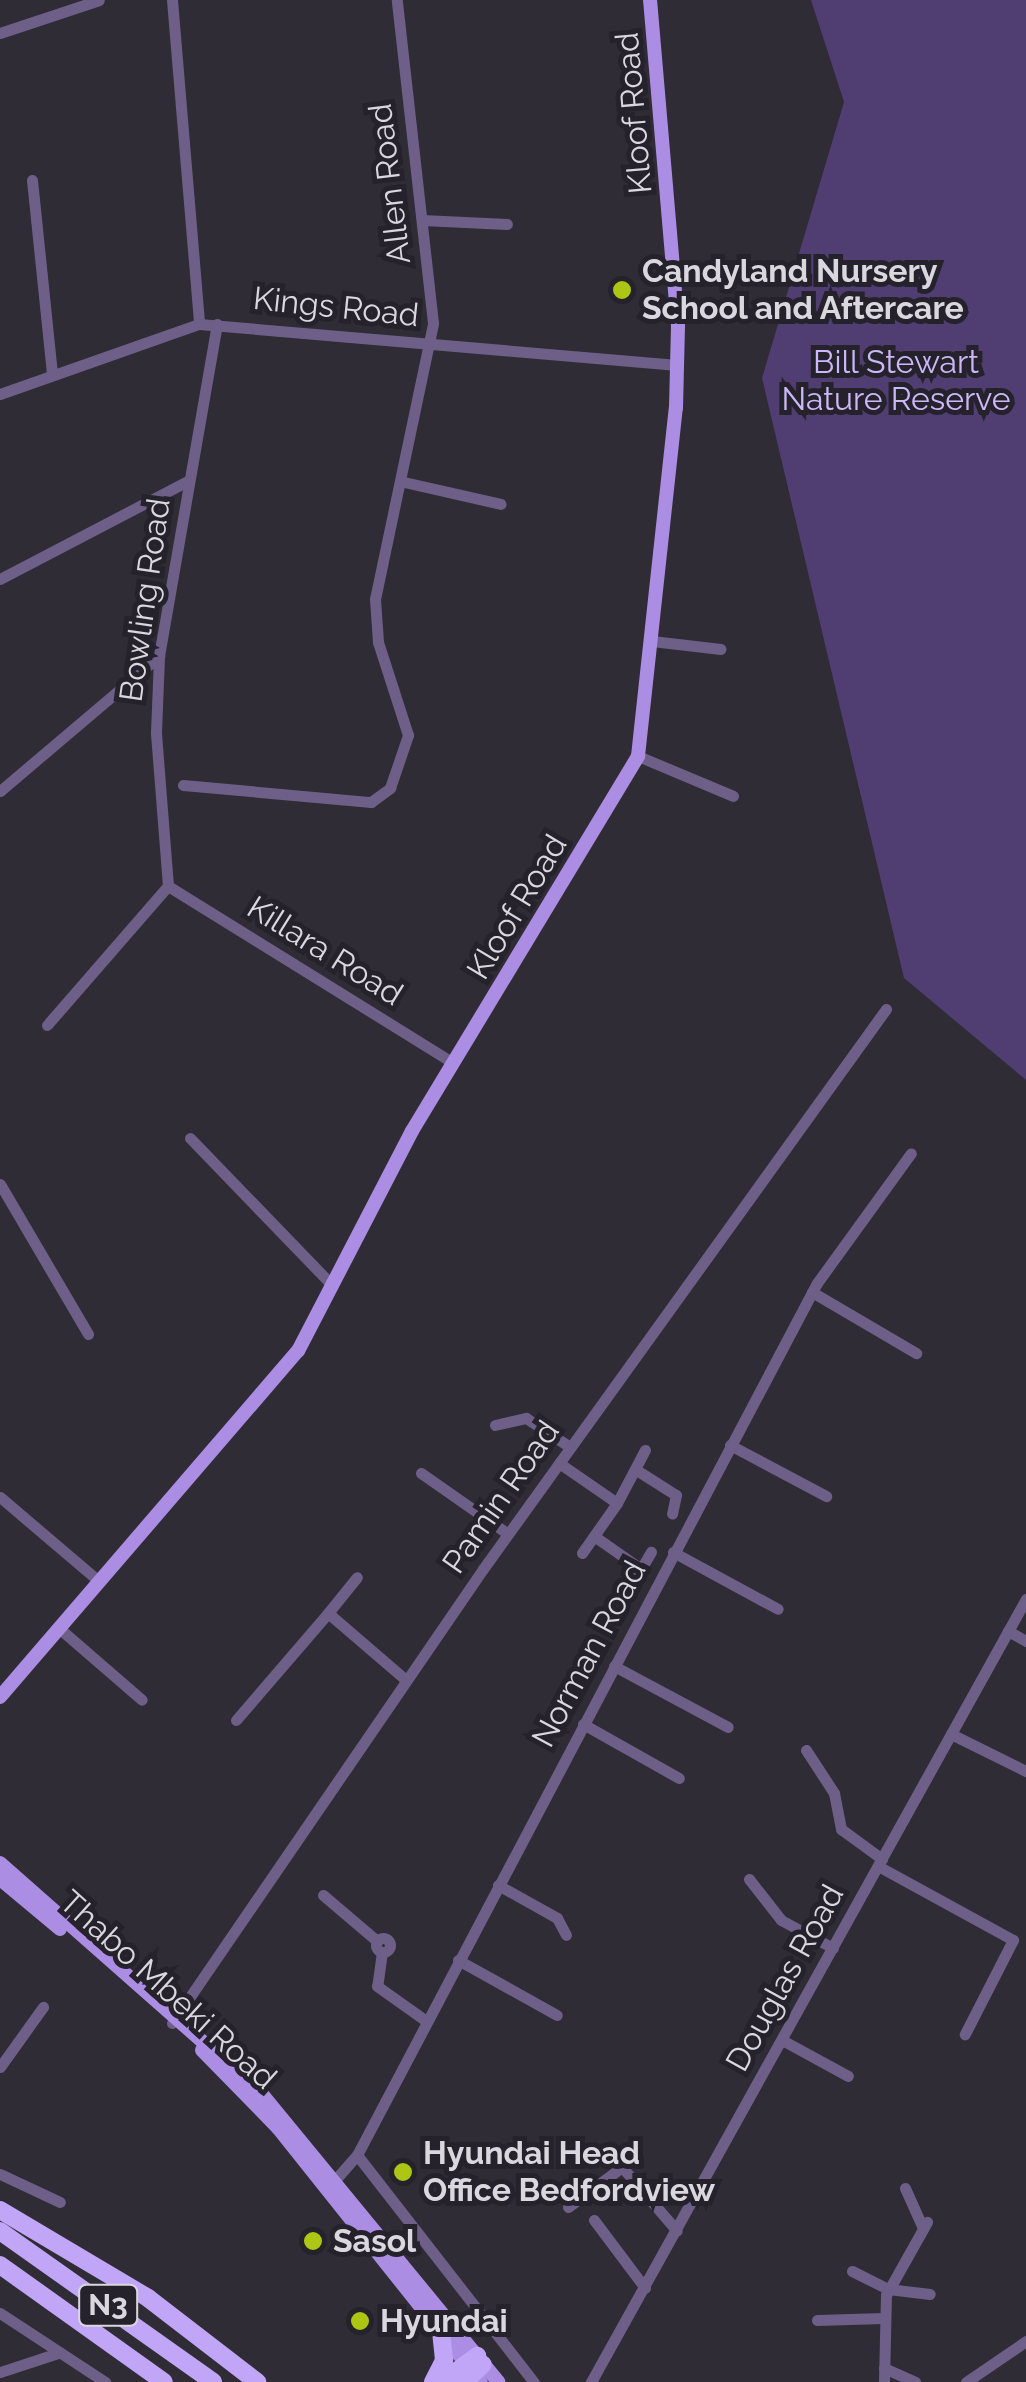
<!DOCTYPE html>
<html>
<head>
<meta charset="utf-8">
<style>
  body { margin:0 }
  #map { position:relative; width:1026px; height:2382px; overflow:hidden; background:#2f2c36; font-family:Raleway,sans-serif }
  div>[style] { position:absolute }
  .green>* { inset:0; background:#503d71 }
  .minor>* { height:11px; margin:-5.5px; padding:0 5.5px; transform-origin:5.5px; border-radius:5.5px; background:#6d5f88 }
  .minor>.ring { margin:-5.5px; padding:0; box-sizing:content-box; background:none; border:11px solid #6d5f88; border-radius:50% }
  .major>* { height:14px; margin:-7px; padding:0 7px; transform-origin:7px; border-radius:7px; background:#ab8ee3 }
  .highway>* { height:18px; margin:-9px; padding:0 9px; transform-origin:9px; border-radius:9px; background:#c1a5f7 }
  .dots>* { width:28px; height:28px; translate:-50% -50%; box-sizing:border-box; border:5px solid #25222c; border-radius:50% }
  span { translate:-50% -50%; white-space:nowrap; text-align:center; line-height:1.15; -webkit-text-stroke:10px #25222c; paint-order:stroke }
  .shield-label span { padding:2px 8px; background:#25222c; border:2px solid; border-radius:8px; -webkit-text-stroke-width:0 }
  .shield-label { font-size:30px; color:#dad8de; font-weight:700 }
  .street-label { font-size:32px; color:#dad8de }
  .poi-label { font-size:32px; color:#dad8de; font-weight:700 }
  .left { translate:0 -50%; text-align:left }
  .park-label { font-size:32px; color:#ccb7f9 }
</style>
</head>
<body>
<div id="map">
  <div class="green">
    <i style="clip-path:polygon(811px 0,1026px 0,1026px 1080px,904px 978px,762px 378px,844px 102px)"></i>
  </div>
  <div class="minor">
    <i style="left:172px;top:0;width:325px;rotate:85.2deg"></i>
    <i style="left:0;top:33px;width:104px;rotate:-18.4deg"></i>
    <i style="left:32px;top:180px;width:196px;rotate:84.1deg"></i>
    <i style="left:422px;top:220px;width:85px;rotate:2.7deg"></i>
    <i style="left:0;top:394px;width:211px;rotate:-19.4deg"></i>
    <i style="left:199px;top:324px;width:480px;rotate:4.9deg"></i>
    <i style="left:404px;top:482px;width:99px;rotate:12.8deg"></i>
    <i style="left:0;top:579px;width:213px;rotate:-27.6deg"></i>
    <i style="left:652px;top:641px;width:69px;rotate:6.6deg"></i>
    <i style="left:638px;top:756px;width:103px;rotate:22.8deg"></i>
    <i style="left:183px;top:785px;width:189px;rotate:5.2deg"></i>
    <i style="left:371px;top:802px;width:24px;rotate:-36deg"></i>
    <i style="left:390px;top:788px;width:56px;rotate:-71.2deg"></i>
    <i style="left:408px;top:735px;width:98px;rotate:-107.9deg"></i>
    <i style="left:378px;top:642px;width:43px;rotate:-94deg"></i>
    <i style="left:375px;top:599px;width:282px;rotate:-78.1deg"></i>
    <i style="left:433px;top:323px;width:325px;rotate:-96.4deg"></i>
    <i style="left:0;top:791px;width:209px;rotate:-40.3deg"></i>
    <i style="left:168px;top:886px;width:154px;rotate:-94.5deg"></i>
    <i style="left:156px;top:732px;width:76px;rotate:-87.7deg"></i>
    <i style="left:159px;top:656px;width:337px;rotate:-80.1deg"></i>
    <i style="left:168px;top:886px;width:336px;rotate:31.8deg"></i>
    <i style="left:47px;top:1025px;width:184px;rotate:-49deg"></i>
    <i style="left:190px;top:1138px;width:204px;rotate:46deg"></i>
    <i style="left:0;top:1184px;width:174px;rotate:59.6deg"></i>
    <i style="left:812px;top:1292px;width:121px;rotate:30.4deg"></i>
    <i style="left:495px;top:1425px;width:32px;rotate:-13deg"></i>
    <i style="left:526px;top:1418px;width:53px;rotate:33.4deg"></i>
    <i style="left:730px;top:1445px;width:109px;rotate:28deg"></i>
    <i style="left:559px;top:1463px;width:70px;rotate:34.6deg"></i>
    <i style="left:617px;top:1503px;width:60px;rotate:-62.2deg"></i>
    <i style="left:638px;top:1471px;width:45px;rotate:32.3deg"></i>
    <i style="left:676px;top:1495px;width:19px;rotate:102deg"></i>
    <i style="left:421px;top:1473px;width:106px;rotate:35deg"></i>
    <i style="left:0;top:1497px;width:131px;rotate:40.4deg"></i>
    <i style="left:594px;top:1536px;width:57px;rotate:35.1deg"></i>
    <i style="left:641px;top:1569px;width:20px;rotate:-60deg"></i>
    <i style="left:673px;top:1552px;width:119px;rotate:28.5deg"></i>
    <i style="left:582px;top:1553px;width:61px;rotate:-55deg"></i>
    <i style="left:632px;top:1587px;width:20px;rotate:-63deg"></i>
    <i style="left:328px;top:1613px;width:46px;rotate:-51.1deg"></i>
    <i style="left:60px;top:1629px;width:108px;rotate:40.9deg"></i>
    <i style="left:1008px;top:1631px;width:21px;rotate:29deg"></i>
    <i style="left:614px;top:1666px;width:129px;rotate:28.2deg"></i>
    <i style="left:236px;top:1720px;width:141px;rotate:-49.3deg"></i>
    <i style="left:328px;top:1613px;width:103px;rotate:40.7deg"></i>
    <i style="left:583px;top:1724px;width:110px;rotate:29.4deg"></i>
    <i style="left:951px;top:1734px;width:84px;rotate:26.3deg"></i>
    <i style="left:806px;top:1750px;width:51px;rotate:56.9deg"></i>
    <i style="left:834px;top:1793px;width:37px;rotate:79deg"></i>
    <i style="left:841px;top:1829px;width:51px;rotate:36.2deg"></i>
    <i style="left:878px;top:1866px;width:154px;rotate:28.7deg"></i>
    <i style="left:1013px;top:1940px;width:106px;rotate:117.1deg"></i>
    <i style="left:749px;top:1879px;width:52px;rotate:52deg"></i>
    <i style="left:781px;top:1920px;width:59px;rotate:28.3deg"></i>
    <i style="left:498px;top:1885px;width:68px;rotate:29.2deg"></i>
    <i style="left:557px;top:1918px;width:19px;rotate:62deg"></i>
    <i style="left:323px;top:1895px;width:71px;rotate:40.4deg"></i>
    <i class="ring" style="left:376px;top:1938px;width:3px;height:3px"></i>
    <i style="left:382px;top:1952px;width:34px;rotate:98deg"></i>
    <i style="left:377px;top:1986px;width:60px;rotate:35.5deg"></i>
    <i style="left:458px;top:1960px;width:113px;rotate:29.1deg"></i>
    <i style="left:172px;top:2023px;width:550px;rotate:-55.59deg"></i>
    <i style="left:483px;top:1569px;width:690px;rotate:-54.26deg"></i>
    <i style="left:782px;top:2040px;width:75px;rotate:28.6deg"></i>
    <i style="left:0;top:2067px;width:74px;rotate:-54.4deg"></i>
    <i style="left:357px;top:2155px;width:288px;rotate:52.1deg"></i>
    <i style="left:0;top:2174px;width:66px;rotate:25deg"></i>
    <i style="left:328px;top:2188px;width:44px;rotate:-48.7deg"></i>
    <i style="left:357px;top:2155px;width:986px;rotate:-62.19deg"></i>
    <i style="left:817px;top:1283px;width:160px;rotate:-54.1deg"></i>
    <i style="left:905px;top:2188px;width:44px;rotate:65.8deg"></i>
    <i style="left:568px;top:2207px;width:67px;rotate:-36.5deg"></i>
    <i style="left:622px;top:2167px;width:84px;rotate:49.3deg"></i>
    <i style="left:594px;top:2220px;width:85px;rotate:53.1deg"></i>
    <i style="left:852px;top:2271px;width:40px;rotate:26.6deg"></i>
    <i style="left:888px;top:2289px;width:42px;rotate:6.8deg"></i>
    <i style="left:0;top:2313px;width:126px;rotate:33.3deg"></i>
    <i style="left:817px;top:2320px;width:66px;rotate:-1.7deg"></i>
    <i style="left:884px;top:2368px;width:34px;rotate:24deg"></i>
    <i style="left:0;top:2372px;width:61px;rotate:-18.1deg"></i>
    <i style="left:591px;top:2382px;width:896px;rotate:-60.95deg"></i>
    <i style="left:884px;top:2382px;width:87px;rotate:-88.7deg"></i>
    <i style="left:886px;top:2295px;width:84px;rotate:-60.7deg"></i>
    <i style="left:966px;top:2382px;width:73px;rotate:-34.3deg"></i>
  </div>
  <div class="major">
    <i style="left:0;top:1697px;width:457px;rotate:-49.3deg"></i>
    <i style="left:298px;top:1351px;width:248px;rotate:-62.6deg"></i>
    <i style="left:412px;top:1131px;width:438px;rotate:-58.9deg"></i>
    <i style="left:638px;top:756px;width:350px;rotate:-83.8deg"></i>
    <i style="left:676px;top:408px;width:82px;rotate:-88.6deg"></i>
    <i style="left:678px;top:326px;width:327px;rotate:-94.9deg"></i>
    <i style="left:0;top:1863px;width:348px;rotate:41.4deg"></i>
    <i style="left:261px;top:2093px;width:374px;rotate:50.6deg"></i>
    <i style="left:0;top:1879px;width:78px;rotate:39.8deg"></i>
    <i style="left:202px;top:2050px;width:109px;rotate:45.7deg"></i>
    <i style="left:278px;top:2128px;width:325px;rotate:51.4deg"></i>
  </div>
  <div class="highway">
    <i style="left:0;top:2210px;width:172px;rotate:30.7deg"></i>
    <i style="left:148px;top:2298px;width:138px;rotate:37.6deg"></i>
    <i style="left:0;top:2231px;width:261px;rotate:35.3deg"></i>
    <i style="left:0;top:2265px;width:201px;rotate:35.5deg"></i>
    <i style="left:433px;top:2382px;width:25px;rotate:-63deg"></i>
    <i style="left:444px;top:2360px;width:29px;rotate:-96deg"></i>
    <i style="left:442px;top:2382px;width:44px;rotate:-36.6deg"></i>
    <i style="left:465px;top:2382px;width:25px;rotate:-45deg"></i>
  </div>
  <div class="dots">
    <i style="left:622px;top:290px;background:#acc613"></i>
    <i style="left:403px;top:2172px;background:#acc613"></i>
    <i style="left:313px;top:2241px;background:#acc613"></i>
    <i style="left:360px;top:2321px;background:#acc613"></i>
  </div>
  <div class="shield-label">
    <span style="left:108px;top:2305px">N3</span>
  </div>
  <div class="street-label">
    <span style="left:634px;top:113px;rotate:-95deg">Kloof Road</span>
    <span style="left:390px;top:184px;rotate:-97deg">Allen Road</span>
    <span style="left:336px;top:307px;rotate:6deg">Kings Road</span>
    <span style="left:145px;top:600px;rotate:-82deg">Bowling Road</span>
    <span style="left:517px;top:907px;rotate:-59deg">Kloof Road</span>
    <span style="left:325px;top:951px;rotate:32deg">Killara Road</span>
    <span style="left:501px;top:1497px;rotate:-55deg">Pamin Road</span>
    <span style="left:589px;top:1654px;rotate:-62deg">Norman Road</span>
    <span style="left:785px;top:1978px;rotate:-61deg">Douglas Road</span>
    <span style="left:168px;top:1990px;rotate:42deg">Thabo Mbeki Road</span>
  </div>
  <div class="poi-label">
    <span class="left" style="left:642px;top:290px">Candyland Nursery<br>School and Aftercare</span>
    <span class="left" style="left:423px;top:2172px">Hyundai Head<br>Office Bedfordview</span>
    <span class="left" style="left:333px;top:2241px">Sasol</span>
    <span class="left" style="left:380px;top:2321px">Hyundai</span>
  </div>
  <div class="park-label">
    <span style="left:896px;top:381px">Bill Stewart<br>Nature Reserve</span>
  </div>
</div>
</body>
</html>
